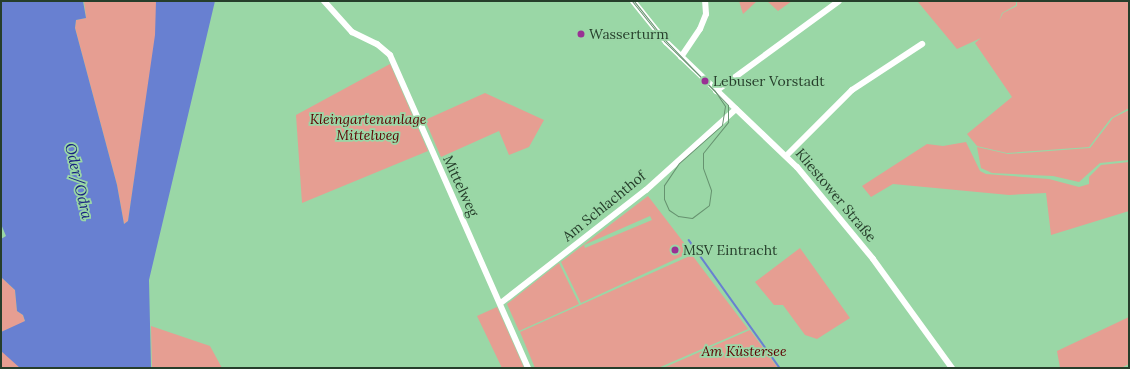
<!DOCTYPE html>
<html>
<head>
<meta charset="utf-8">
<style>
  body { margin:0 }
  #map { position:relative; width:1130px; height:369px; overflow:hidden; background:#9ad7a6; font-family:Lora,serif }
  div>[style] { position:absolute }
  .green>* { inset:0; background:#e69e92 }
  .water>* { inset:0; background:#6880d1 }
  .stream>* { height:1.5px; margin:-0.75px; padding:0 0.75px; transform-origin:0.75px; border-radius:0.75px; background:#6880d1 }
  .street>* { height:6px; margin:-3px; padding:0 3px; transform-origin:3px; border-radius:3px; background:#fff }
  .tram>* { height:1px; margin:-0.5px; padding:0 0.5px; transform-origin:0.5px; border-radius:0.5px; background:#66926f }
  .dots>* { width:11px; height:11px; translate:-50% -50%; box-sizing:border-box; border:2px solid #9ad7a6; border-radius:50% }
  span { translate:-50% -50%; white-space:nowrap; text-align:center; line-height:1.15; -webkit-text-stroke:3.5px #9ad7a6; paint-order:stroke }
  .poi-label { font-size:14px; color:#263e2b }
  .left { translate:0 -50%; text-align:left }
  .park-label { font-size:14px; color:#5c0000; font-style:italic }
  .street-label { font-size:14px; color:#263e2b }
  .water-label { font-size:15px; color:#1a2381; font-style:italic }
  .frame { position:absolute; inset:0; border:2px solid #263e2b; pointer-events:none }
</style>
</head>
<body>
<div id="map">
  <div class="green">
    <i style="clip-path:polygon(84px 1px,156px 1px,156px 35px,128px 221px,124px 224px,117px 185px,75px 28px,76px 20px,86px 18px)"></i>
    <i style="clip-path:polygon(739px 1px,757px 1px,743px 14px)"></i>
    <i style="clip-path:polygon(767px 1px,792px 1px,778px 11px)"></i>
    <i style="clip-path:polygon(1016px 1px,1016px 5px,1002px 13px,999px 21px,1003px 13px,1017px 6px,1017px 1px,1129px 1px,1129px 108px,1111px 118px,1089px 147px,1007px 153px,977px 146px,967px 134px,1012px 97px,975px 43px,981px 38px,957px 49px,918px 2px)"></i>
    <i style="clip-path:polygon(390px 64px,428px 151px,302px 203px,296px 115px)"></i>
    <i style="clip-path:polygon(485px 93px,544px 120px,529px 147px,509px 155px,499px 131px,441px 157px,425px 120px)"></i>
    <i style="clip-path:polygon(1129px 110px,1129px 160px,1100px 163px,1079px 182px,1053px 176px,992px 173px,981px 168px,977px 147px,1008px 154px,1090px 148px,1113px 118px)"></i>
    <i style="clip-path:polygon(966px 142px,980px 171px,986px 174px,1049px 179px,1079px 187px,1089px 184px,1089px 177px,1101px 165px,1129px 162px,1129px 211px,1051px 235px,1046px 193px,1009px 195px,893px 184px,871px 197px,862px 186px,927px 144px,943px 146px)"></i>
    <i style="clip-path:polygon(evenodd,648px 196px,691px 252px,581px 303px,561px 262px,648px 196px,650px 216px,652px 220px,585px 248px,584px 245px,650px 216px)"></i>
    <i style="clip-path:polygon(800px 248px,850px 318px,817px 339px,805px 335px,783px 305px,774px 305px,755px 282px)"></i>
    <i style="clip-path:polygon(692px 255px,748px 329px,658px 368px,535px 368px,520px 332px)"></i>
    <i style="clip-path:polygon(559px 263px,579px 304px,519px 331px,507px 304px)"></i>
    <i style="clip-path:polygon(1px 277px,15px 290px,17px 311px,23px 315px,25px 322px,1px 332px)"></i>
    <i style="clip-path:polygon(497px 307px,524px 368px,502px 368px,477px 316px)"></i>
    <i style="clip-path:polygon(1129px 317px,1129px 364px,1121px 368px,1060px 368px,1057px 351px)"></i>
    <i style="clip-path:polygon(151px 326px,210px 346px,222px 368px,152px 368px)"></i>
    <i style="clip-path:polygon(750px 330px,778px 368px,663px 368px)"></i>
    <i style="clip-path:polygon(1px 351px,15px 361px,20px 368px,1px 368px)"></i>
  </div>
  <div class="water">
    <i style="clip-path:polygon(1px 1px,83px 1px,86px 18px,76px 20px,75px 28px,117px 185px,124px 224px,128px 221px,155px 35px,156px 1px,215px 1px,149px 280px,151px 368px,20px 368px,1px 351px,1px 332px,25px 321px,23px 315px,17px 311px,15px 290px,1px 277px,1px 239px,6px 236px,1px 224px)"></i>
  </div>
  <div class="stream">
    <i style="left:689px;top:240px;width:157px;rotate:54.6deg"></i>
  </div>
  <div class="street">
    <i style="left:324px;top:1px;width:42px;rotate:47.9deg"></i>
    <i style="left:352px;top:32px;width:28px;rotate:26deg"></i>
    <i style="left:377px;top:44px;width:17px;rotate:40deg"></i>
    <i style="left:390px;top:55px;width:342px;rotate:66.2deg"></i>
    <i style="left:633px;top:1px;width:53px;rotate:51.2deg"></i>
    <i style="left:666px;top:42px;width:181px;rotate:43.7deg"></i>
    <i style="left:797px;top:167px;width:119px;rotate:50.4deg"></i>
    <i style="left:873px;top:259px;width:135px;rotate:54.1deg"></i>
    <i style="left:681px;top:57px;width:34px;rotate:-56deg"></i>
    <i style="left:700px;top:29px;width:16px;rotate:-68deg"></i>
    <i style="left:706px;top:14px;width:13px;rotate:-94deg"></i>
    <i style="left:716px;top:91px;width:152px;rotate:-36.2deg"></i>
    <i style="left:787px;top:155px;width:92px;rotate:-45deg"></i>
    <i style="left:852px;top:90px;width:84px;rotate:-33.3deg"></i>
    <i style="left:502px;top:302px;width:182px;rotate:-37.9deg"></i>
    <i style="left:646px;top:190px;width:121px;rotate:-42deg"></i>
  </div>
  <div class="tram">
    <i style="left:632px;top:1px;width:51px;rotate:51.3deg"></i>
    <i style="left:664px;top:41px;width:71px;rotate:44.4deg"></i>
    <i style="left:715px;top:91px;width:18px;rotate:56deg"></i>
    <i style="left:725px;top:106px;width:19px;rotate:99deg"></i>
    <i style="left:722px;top:125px;width:57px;rotate:138.5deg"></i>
    <i style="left:679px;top:163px;width:27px;rotate:124deg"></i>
    <i style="left:664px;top:185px;width:14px;rotate:90deg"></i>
    <i style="left:664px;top:199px;width:12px;rotate:66deg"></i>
    <i style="left:669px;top:210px;width:11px;rotate:34deg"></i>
    <i style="left:678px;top:216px;width:14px;rotate:8deg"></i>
    <i style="left:692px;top:218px;width:21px;rotate:-37deg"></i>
    <i style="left:709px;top:205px;width:15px;rotate:-82deg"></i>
    <i style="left:711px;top:190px;width:23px;rotate:-110deg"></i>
    <i style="left:703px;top:168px;width:15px;rotate:-90deg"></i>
    <i style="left:703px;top:153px;width:40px;rotate:-51deg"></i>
    <i style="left:728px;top:122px;width:17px;rotate:-90deg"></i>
    <i style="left:728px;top:105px;width:91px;rotate:-134.1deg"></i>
    <i style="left:665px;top:40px;width:50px;rotate:-128.5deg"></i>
  </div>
  <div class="dots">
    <i style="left:581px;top:34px;background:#993194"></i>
    <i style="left:705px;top:81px;background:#993194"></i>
    <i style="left:675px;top:250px;background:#993194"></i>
  </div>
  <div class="poi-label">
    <span class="left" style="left:589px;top:34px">Wasserturm</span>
    <span class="left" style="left:713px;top:81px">Lebuser Vorstadt</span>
    <span class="left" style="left:683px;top:250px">MSV Eintracht</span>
  </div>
  <div class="park-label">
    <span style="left:368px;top:127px">Kleingartenanlage<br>Mittelweg</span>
    <span style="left:744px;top:351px">Am Küstersee</span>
  </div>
  <div class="street-label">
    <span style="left:461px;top:186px;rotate:65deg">Mittelweg</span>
    <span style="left:836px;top:195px;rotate:50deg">Kliestower Straße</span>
    <span style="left:604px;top:206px;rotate:-39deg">Am Schlachthof</span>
  </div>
  <div class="water-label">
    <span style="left:79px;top:181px;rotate:77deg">Oder/Odra</span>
  </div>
  <div class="frame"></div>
</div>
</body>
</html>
